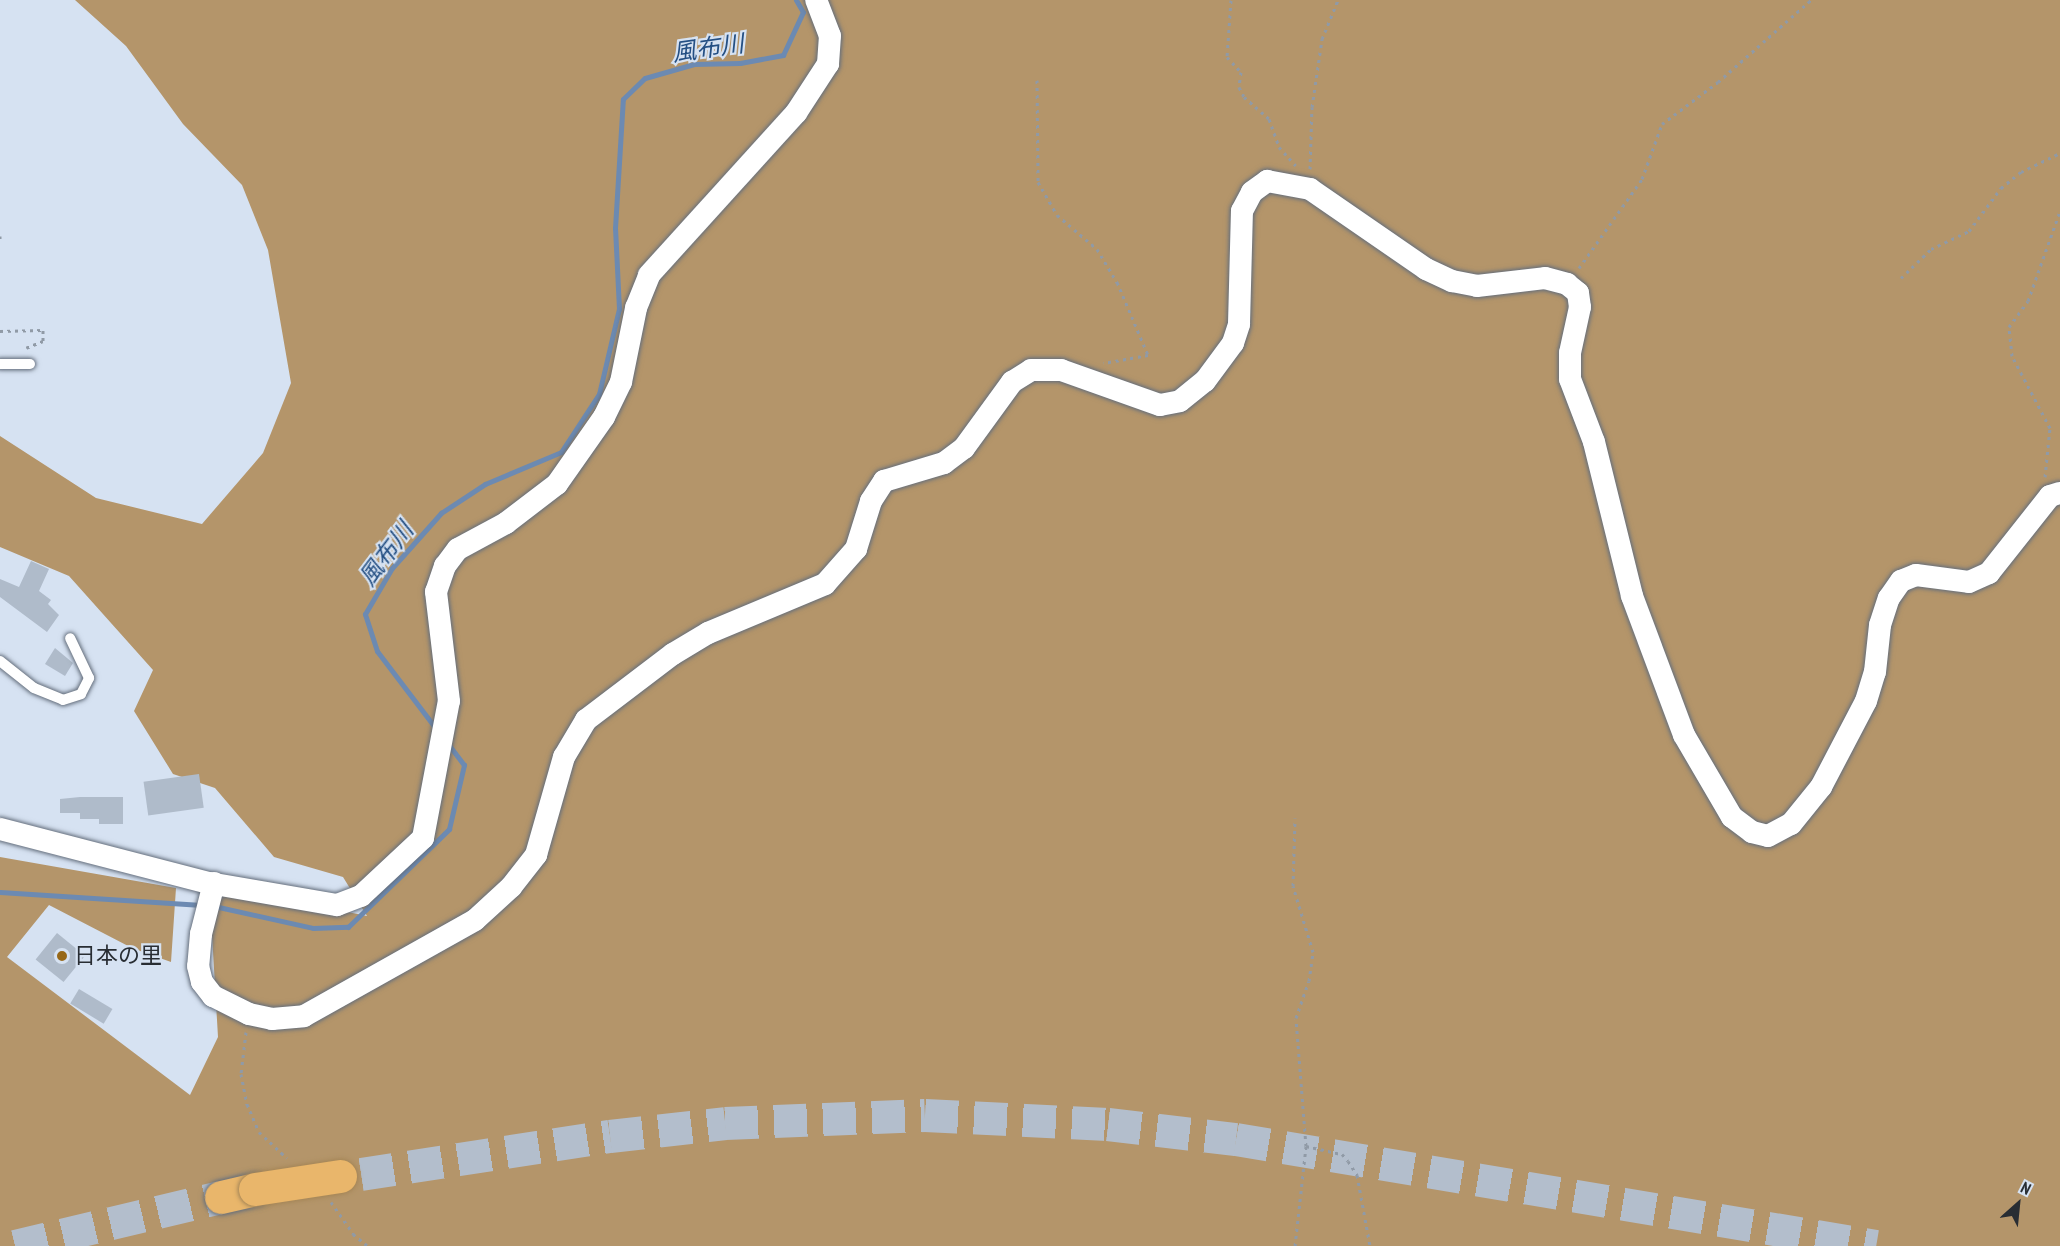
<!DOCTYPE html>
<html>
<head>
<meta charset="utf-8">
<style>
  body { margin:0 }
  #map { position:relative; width:2060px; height:1246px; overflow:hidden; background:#d6e2f2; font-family:"PT Sans Narrow","Noto Sans JP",sans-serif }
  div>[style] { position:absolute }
  .forest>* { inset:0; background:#b4956a }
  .stream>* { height:5px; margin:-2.5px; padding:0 2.5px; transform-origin:2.5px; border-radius:2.5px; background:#6c8ab2 }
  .building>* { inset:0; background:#afbbca; transform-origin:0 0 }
  .highway-tunnel>* { height:33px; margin-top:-16.5px; transform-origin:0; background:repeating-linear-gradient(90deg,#b3becc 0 33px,transparent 0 49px) }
  .path>* { height:3px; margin-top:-1.5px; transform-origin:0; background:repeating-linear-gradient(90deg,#909aa6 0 3px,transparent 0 7.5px) }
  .roads { filter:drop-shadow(0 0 2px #646e7c) drop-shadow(0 0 2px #646e7c) }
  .lane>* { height:10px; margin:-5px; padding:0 5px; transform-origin:5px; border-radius:5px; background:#fff }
  .street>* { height:22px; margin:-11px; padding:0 11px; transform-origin:11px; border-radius:11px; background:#fff }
  .highway>* { height:33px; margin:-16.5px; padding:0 16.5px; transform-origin:16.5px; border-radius:16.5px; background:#e9b66b }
  .bridges { filter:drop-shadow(0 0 2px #a58657) drop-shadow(0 0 2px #a58657) }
  .highway-bridge>* { height:33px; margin:-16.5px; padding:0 16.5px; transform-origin:16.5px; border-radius:16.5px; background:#e9b66b }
  .dots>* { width:16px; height:16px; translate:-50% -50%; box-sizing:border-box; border:3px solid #d6e2f2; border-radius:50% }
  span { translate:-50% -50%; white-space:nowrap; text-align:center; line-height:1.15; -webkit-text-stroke:4.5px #d6e2f2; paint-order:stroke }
  .poi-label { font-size:22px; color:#282d33 }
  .left { translate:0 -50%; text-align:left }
  .water-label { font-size:24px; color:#244f83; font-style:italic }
  .north { position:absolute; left:1988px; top:1174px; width:60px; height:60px; -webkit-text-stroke:4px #d6e2f2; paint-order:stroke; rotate:27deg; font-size:16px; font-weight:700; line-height:24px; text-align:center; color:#282d33 }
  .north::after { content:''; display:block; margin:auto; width:21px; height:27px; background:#282d33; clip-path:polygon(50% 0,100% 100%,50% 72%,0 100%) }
</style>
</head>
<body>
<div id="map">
  <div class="forest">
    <i style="clip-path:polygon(75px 0,2060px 0,2060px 1246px,0 1246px,0 857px,176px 888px,171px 962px,132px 948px,49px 905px,7px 957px,190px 1095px,218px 1037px,209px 883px,367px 916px,343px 877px,274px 857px,215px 788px,173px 774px,134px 711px,153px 670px,69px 576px,0 547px,0 436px,96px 498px,202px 524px,263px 453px,291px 383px,268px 250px,242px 185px,183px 124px,126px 46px)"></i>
  </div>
  <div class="stream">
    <i style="left:437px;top:730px;width:99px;rotate:-127.2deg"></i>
    <i style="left:377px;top:651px;width:39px;rotate:-108deg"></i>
    <i style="left:365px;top:614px;width:53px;rotate:-59.6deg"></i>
    <i style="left:392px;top:568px;width:74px;rotate:-48.3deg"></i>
    <i style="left:441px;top:513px;width:53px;rotate:-33.4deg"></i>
    <i style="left:485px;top:484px;width:82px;rotate:-22.8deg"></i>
    <i style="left:561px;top:452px;width:69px;rotate:-56.8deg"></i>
    <i style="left:599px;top:394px;width:87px;rotate:-76.8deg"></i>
    <i style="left:619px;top:309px;width:81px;rotate:-92.8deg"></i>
    <i style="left:615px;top:228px;width:129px;rotate:-86.5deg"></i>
    <i style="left:623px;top:99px;width:30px;rotate:-44deg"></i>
    <i style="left:645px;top:78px;width:51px;rotate:-15.9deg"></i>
    <i style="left:694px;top:64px;width:46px;rotate:-1.2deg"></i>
    <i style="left:740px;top:63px;width:44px;rotate:-10.5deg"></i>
    <i style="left:783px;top:55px;width:47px;rotate:-65.1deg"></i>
    <i style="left:803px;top:12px;width:14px;rotate:-120deg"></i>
    <i style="left:0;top:892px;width:202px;rotate:3.7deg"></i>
    <i style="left:214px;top:906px;width:101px;rotate:12.5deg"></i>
    <i style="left:313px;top:928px;width:35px;rotate:-2deg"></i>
    <i style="left:348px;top:927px;width:141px;rotate:-44.1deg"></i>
    <i style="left:449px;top:829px;width:66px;rotate:-76.8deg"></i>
    <i style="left:464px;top:765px;width:26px;rotate:-127deg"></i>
  </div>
  <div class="building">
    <i style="clip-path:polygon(31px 561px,49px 569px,39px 591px,51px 600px,48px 604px,59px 615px,47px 632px,0 597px,0 579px,19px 587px)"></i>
    <i style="clip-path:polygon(55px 648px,73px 663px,65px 676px,45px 664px)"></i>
    <i style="left:199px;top:774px;width:34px;height:56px;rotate:82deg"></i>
    <i style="clip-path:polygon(80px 797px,123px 797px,123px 824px,99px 824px,99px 819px,80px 819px,80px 813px,60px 813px,60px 799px)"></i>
    <i style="left:57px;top:933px;width:36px;height:34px;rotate:39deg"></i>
    <i style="left:79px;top:989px;width:39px;height:17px;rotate:31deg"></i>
  </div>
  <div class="highway-tunnel">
    <i style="left:361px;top:1174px;width:252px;rotate:-8.7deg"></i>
    <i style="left:610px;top:1136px;width:116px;rotate:-6.4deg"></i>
    <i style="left:725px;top:1123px;width:200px;rotate:-2.3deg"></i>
    <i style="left:925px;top:1115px;width:183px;rotate:2.8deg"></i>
    <i style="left:1108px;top:1124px;width:129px;rotate:6.7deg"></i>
    <i style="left:1236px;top:1139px;width:649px;rotate:9.49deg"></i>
    <i style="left:15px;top:1246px;width:212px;rotate:-13.4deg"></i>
  </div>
  <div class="path">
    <i style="left:1231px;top:0;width:57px;rotate:94deg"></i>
    <i style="left:1227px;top:57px;width:21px;rotate:47deg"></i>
    <i style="left:1241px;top:72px;width:15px;rotate:98deg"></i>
    <i style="left:1239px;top:87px;width:11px;rotate:63deg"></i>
    <i style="left:1244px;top:97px;width:33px;rotate:41deg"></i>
    <i style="left:1269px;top:119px;width:30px;rotate:70deg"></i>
    <i style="left:1279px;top:147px;width:25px;rotate:48deg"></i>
    <i style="left:1037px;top:80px;width:102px;rotate:89.4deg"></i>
    <i style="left:1038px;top:182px;width:38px;rotate:60deg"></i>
    <i style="left:1057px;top:215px;width:52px;rotate:40.4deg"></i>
    <i style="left:1097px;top:249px;width:39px;rotate:59deg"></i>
    <i style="left:1117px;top:282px;width:79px;rotate:67deg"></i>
    <i style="left:1148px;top:355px;width:45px;rotate:169.7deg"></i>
    <i style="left:1310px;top:169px;width:62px;rotate:-88.2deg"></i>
    <i style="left:1312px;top:107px;width:69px;rotate:-81.6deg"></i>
    <i style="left:1322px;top:39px;width:42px;rotate:-67.7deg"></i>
    <i style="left:0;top:236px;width:5px;rotate:90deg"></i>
    <i style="left:1579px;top:268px;width:109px;rotate:-54.7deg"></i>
    <i style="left:1642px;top:179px;width:59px;rotate:-70deg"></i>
    <i style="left:1662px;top:124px;width:70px;rotate:-36.9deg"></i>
    <i style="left:1718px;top:82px;width:124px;rotate:-41.4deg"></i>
    <i style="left:1901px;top:278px;width:42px;rotate:-44deg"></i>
    <i style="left:1931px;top:249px;width:42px;rotate:-25.3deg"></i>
    <i style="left:1969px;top:231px;width:54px;rotate:-53.3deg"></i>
    <i style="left:2001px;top:188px;width:26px;rotate:-39deg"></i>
    <i style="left:2021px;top:172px;width:43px;rotate:-26deg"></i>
    <i style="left:0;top:331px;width:43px;rotate:-1.3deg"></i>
    <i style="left:43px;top:330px;width:11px;rotate:90deg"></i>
    <i style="left:43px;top:341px;width:18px;rotate:158deg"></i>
    <i style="left:2045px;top:477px;width:49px;rotate:-84.2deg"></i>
    <i style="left:2050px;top:428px;width:81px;rotate:-117.8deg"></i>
    <i style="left:2012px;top:356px;width:29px;rotate:-96deg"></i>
    <i style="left:2009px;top:327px;width:32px;rotate:-54deg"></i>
    <i style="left:2028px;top:301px;width:96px;rotate:-70.4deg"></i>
    <i style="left:246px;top:1032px;width:42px;rotate:96.8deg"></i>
    <i style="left:241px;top:1074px;width:31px;rotate:79deg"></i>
    <i style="left:247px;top:1104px;width:30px;rotate:67deg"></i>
    <i style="left:259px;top:1132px;width:38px;rotate:43deg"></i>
    <i style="left:1306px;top:1146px;width:37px;rotate:13deg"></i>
    <i style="left:1342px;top:1154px;width:9px;rotate:49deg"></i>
    <i style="left:1348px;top:1161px;width:17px;rotate:57deg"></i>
    <i style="left:1357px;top:1175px;width:72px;rotate:79.6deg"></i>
    <i style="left:331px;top:1202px;width:39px;rotate:55deg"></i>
    <i style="left:353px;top:1234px;width:19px;rotate:39deg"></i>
    <i style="left:1295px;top:1246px;width:101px;rotate:-83.7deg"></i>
    <i style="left:1306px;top:1146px;width:128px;rotate:-94.5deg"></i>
    <i style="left:1296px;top:1018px;width:39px;rotate:-71deg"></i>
    <i style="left:1309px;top:981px;width:29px;rotate:-82deg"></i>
    <i style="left:1313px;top:952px;width:69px;rotate:-106.9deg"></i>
    <i style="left:1293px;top:886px;width:68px;rotate:-88.3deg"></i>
  </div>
  <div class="roads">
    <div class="lane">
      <i style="left:0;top:364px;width:30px"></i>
      <i style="left:0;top:661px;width:43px;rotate:38.5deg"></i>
      <i style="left:34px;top:688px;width:31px;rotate:22deg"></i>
      <i style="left:63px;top:700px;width:19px;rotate:-18deg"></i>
      <i style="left:81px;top:694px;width:18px;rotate:-63deg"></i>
      <i style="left:89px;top:678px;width:44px;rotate:-115.4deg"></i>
    </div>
    <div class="street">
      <i style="left:0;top:829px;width:216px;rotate:14.5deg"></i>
      <i style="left:209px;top:883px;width:130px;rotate:9.8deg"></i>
      <i style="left:337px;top:905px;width:26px;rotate:-21deg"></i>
      <i style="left:361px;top:896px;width:85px;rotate:-43.1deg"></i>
      <i style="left:423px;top:838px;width:139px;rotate:-79.3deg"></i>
      <i style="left:449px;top:701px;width:110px;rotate:-96.8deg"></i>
      <i style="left:436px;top:592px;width:28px;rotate:-71deg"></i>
      <i style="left:445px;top:566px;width:21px;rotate:-53deg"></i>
      <i style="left:458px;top:549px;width:55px;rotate:-28.4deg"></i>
      <i style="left:506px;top:523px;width:64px;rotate:-37.4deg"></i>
      <i style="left:557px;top:484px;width:82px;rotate:-55deg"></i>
      <i style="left:604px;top:417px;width:39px;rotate:-64deg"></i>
      <i style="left:621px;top:382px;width:76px;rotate:-78.5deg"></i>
      <i style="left:636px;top:308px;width:35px;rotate:-68deg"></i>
      <i style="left:649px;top:275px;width:219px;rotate:-47.8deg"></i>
      <i style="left:796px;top:113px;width:59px;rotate:-56.9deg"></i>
      <i style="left:828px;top:64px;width:28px;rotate:-86deg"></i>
      <i style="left:830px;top:36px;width:39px;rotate:-111deg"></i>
      <i style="left:214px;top:883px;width:53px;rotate:104.3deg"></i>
      <i style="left:201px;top:934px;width:32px;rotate:95deg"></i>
      <i style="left:198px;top:966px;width:16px;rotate:76deg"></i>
      <i style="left:202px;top:982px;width:18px;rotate:52deg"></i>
      <i style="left:213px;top:996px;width:40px;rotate:26.6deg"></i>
      <i style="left:249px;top:1014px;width:24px;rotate:12deg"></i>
      <i style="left:272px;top:1019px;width:32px;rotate:-5deg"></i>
      <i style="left:304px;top:1016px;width:196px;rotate:-29.3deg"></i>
      <i style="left:475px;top:920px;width:49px;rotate:-42.5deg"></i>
      <i style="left:511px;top:887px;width:41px;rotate:-52deg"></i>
      <i style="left:536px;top:855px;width:102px;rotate:-74.1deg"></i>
      <i style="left:564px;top:757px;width:43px;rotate:-59.3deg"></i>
      <i style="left:586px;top:720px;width:109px;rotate:-37.2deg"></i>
      <i style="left:673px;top:654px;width:41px;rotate:-31deg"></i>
      <i style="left:708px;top:633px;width:127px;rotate:-22.7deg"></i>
      <i style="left:825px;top:584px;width:47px;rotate:-48.5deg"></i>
      <i style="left:856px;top:549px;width:50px;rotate:-72.6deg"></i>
      <i style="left:871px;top:501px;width:24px;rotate:-57deg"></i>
      <i style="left:884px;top:481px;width:63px;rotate:-16.7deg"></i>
      <i style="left:944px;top:463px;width:25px;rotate:-37deg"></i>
      <i style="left:964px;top:448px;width:82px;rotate:-54deg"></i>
      <i style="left:1012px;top:382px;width:22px;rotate:-32deg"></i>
      <i style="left:1031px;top:370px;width:30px"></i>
      <i style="left:1061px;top:370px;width:105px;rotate:19.5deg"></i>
      <i style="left:1160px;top:405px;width:20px;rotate:-11deg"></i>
      <i style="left:1180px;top:401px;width:32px;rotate:-39deg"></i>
      <i style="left:1205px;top:381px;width:47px;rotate:-53.6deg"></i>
      <i style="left:1233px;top:343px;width:20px;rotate:-72deg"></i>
      <i style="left:1239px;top:324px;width:113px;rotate:-88.5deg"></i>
      <i style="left:1242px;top:211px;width:21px;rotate:-62deg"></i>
      <i style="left:1252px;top:192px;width:19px;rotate:-36deg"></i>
      <i style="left:1267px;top:181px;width:44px;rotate:10.5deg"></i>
      <i style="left:1310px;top:189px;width:141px;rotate:34.6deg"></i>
      <i style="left:1426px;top:269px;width:29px;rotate:25deg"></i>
      <i style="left:1452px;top:281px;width:25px;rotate:11deg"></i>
      <i style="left:1477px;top:286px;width:68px;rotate:-6.7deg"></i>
      <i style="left:1545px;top:278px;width:23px;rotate:15deg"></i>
      <i style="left:1567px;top:284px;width:14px;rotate:39deg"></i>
      <i style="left:1578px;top:293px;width:14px;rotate:82deg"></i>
      <i style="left:1580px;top:307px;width:47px;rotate:102.3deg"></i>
      <i style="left:1570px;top:353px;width:26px;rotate:90deg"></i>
      <i style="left:1570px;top:379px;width:67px;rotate:69.1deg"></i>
      <i style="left:1594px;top:442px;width:159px;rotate:76.1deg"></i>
      <i style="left:1632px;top:596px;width:148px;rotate:69.5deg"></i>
      <i style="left:1684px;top:735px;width:95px;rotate:59.7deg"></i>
      <i style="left:1732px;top:817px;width:25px;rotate:37deg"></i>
      <i style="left:1752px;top:832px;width:16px;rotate:14deg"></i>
      <i style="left:1768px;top:836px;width:26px;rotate:-28deg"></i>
      <i style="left:1791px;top:824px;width:48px;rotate:-51deg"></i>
      <i style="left:1821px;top:787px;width:97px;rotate:-62.4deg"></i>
      <i style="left:1866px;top:701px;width:30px;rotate:-73deg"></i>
      <i style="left:1875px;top:672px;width:47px;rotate:-83.9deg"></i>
      <i style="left:1880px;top:625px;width:28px;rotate:-72deg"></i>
      <i style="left:1889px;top:598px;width:21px;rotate:-55deg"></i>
      <i style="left:1901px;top:581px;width:16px;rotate:-22deg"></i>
      <i style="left:1916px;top:575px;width:53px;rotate:7.5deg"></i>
      <i style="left:1969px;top:582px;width:22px;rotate:-24deg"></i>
      <i style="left:1989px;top:573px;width:98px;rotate:-51.6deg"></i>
      <i style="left:2050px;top:496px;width:10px;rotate:-17deg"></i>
    </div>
    <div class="highway">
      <i style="left:221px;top:1197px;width:35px;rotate:-13deg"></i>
    </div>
  </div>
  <div class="bridges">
    <div class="highway-bridge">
      <i style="left:255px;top:1189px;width:86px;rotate:-8.7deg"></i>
    </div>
  </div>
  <div class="dots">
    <i style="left:62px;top:956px;background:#976818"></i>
  </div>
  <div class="poi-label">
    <span class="left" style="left:74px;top:956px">日本の里</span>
  </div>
  <div class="water-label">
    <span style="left:708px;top:48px;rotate:-8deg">風布川</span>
    <span style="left:386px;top:554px;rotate:-53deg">風布川</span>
  </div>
  <div class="north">N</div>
</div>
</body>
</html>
